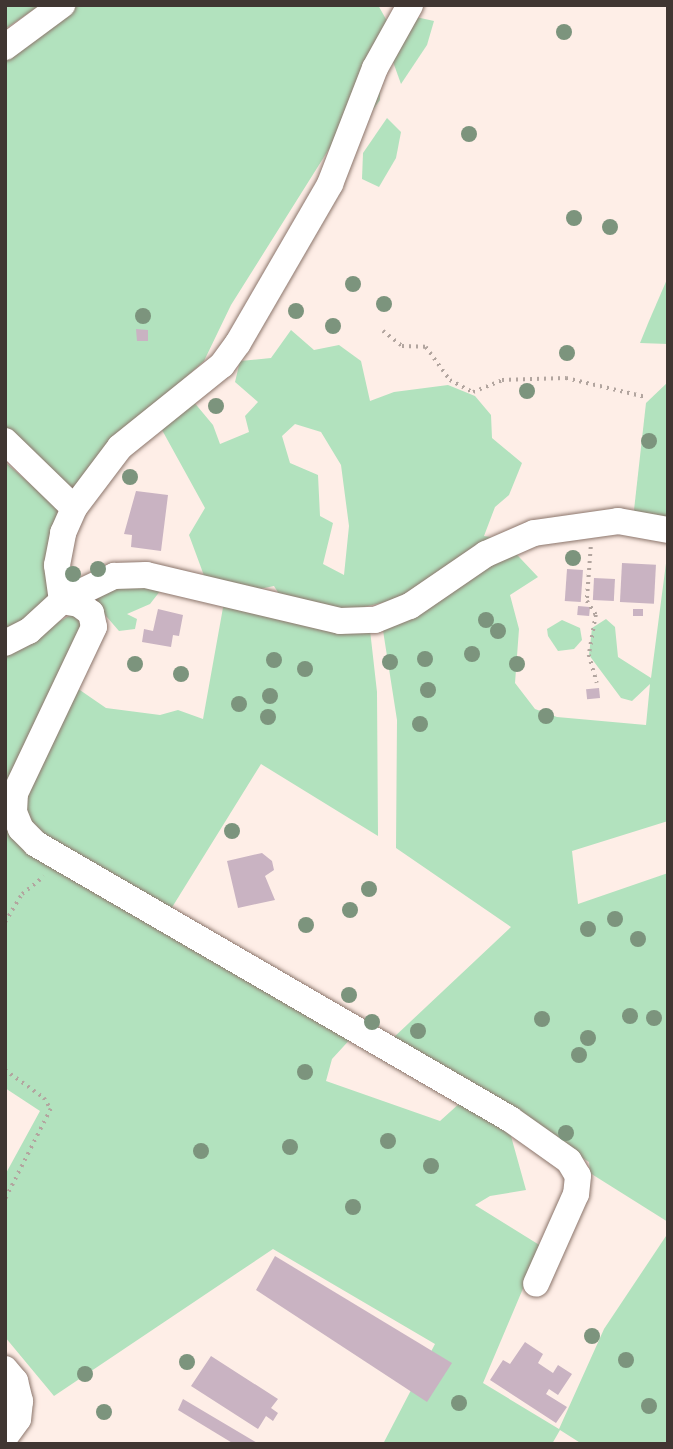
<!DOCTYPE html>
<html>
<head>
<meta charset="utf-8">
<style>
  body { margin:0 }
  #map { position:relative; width:673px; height:1449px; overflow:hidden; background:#feeee7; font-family:"Roboto Condensed",sans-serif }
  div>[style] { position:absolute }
  .green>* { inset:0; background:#b2e2be }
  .building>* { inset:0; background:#c9b3c2; transform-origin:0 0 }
  .path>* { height:3.5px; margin-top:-1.75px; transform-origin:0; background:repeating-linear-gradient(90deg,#b2a59f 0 2px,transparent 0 7px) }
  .roads { filter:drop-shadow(0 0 2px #8b756b) drop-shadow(0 0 2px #8b756b) }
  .minor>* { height:26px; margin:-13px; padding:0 13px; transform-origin:13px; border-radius:13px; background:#fff }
  .trees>* { width:16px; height:16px; margin:-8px; border-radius:50%; background:#7c947d }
  span { translate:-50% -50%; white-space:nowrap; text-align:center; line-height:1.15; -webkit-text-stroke:5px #feeee7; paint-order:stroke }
  .frame { position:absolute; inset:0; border:7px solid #403632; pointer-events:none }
</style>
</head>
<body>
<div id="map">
  <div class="green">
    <i style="clip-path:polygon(5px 5px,40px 5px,5px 29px)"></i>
    <i style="clip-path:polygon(72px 5px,378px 5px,387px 21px,380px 43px,380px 100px,364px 122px,329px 149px,231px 305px,204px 361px,138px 420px,75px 494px,5px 430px,6px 51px)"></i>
    <i style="clip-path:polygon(416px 17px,434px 21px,427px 45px,401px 84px,392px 59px)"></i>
    <i style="clip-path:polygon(387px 118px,401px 132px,396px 158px,379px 187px,362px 179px,363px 153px)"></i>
    <i style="clip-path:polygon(668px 277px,668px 344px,640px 343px,649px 321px)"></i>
    <i style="clip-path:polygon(evenodd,291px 330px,314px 350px,339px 345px,361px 361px,370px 401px,394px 392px,448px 385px,475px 396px,491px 415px,492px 438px,522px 463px,509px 495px,495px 507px,484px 536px,502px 539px,538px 577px,510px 595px,519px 629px,515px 683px,535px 709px,557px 717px,646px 725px,650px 684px,632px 701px,621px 698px,589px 655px,592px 628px,606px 619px,615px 627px,618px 657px,651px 678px,668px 548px,668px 821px,572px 851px,578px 904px,668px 873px,668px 1222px,590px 1173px,589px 1162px,392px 1039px,511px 927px,396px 848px,397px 720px,382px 624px,403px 598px,351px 610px,284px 602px,274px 586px,255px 590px,206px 581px,189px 535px,205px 508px,162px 430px,193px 401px,213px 425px,220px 444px,249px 432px,245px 416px,258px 402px,235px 382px,240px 361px,271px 358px,291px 330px,295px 424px,321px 432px,341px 465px,349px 526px,344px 575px,323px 564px,333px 523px,320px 516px,318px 475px,290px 463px,282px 436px,295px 424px)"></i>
    <i style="clip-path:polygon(668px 382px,668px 526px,633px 519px,646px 403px)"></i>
    <i style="clip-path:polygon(5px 462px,59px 509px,47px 552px,49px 601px,26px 622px,5px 629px)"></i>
    <i style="clip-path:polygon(105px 585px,164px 586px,150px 604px,127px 614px,137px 619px,135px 629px,119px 631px,87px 594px)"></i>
    <i style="clip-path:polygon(224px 602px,370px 630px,377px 692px,378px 836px,261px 764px,171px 909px,35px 832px,23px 815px,24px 788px,74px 686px,106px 708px,160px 715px,178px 710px,203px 719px)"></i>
    <i style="clip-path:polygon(76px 612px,85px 626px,7px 817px,354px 1035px,332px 1059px,326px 1081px,440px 1121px,461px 1102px,509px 1129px,526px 1190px,490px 1196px,475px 1205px,541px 1246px,483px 1383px,559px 1429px,604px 1329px,668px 1233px,668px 1443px,582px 1444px,560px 1430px,552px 1444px,383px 1444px,435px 1344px,273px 1249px,54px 1396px,5px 1337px,5px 1175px,40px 1111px,5px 1088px,5px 652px)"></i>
    <i style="clip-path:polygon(562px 620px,580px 628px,582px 640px,574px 649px,558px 651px,548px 636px,547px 629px)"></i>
  </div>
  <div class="building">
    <i style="clip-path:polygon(136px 329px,148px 330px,148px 341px,137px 341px)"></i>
    <i style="clip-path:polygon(136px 491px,168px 495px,161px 551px,131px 547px,132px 535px,124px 534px)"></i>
    <i style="left:622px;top:563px;width:34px;height:39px;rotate:3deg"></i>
    <i style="left:567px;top:569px;width:16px;height:32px;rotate:4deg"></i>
    <i style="left:594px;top:578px;width:21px;height:22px;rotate:3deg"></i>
    <i style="left:578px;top:606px;width:12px;height:9px;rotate:5deg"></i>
    <i style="clip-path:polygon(158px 609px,183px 615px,179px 636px,173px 635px,171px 647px,142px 642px,144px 629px,153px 631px)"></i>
    <i style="left:643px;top:609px;width:7px;height:10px;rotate:90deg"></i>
    <i style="left:599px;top:688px;width:10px;height:13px;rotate:84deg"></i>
    <i style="clip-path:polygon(262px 853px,272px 861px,274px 870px,265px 876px,275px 900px,238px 908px,227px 861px)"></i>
    <i style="clip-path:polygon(275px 1256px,452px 1363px,427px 1402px,256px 1290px)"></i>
    <i style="clip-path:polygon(525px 1342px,543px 1354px,538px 1363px,553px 1373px,558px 1365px,572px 1374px,558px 1395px,549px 1389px,546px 1394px,567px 1407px,556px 1423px,490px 1380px,503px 1360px,510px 1364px)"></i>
    <i style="clip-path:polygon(211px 1356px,278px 1399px,271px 1408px,278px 1413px,273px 1421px,266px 1416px,258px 1429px,191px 1386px)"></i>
    <i style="clip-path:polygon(183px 1399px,259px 1444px,234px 1444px,178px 1410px)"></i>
  </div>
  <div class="path">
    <i style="left:383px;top:331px;width:24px;rotate:38deg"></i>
    <i style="left:402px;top:346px;width:24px;rotate:2deg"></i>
    <i style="left:426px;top:347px;width:41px;rotate:54deg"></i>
    <i style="left:450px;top:380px;width:26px;rotate:28deg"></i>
    <i style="left:473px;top:392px;width:31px;rotate:-22deg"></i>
    <i style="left:502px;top:380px;width:64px;rotate:-1.8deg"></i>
    <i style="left:566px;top:378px;width:82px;rotate:13.4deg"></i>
    <i style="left:591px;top:547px;width:54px;rotate:94.2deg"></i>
    <i style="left:587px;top:601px;width:17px;rotate:57deg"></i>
    <i style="left:596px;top:615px;width:41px;rotate:99.9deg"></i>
    <i style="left:589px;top:655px;width:29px;rotate:74deg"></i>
    <i style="left:5px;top:922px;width:33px;rotate:-59deg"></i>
    <i style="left:22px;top:894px;width:28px;rotate:-39deg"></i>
    <i style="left:5px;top:1070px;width:48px;rotate:35.7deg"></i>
    <i style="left:44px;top:1098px;width:13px;rotate:58deg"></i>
    <i style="left:51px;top:1109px;width:102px;rotate:116.8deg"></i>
  </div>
  <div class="roads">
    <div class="minor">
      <i style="left:5px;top:47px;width:71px;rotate:-36.4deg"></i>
      <i style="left:5px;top:441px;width:96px;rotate:44.2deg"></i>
      <i style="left:62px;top:601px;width:17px;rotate:10deg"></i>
      <i style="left:79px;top:604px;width:15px;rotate:37deg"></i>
      <i style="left:91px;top:613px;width:14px;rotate:78deg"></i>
      <i style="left:94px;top:627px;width:184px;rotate:115.4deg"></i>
      <i style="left:15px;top:793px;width:19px;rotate:93deg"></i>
      <i style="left:14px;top:812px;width:18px;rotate:68deg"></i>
      <i style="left:21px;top:829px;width:21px;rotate:45deg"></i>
      <i style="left:36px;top:844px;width:548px;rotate:30.12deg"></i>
      <i style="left:510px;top:1119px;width:72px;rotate:35.4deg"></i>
      <i style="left:569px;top:1161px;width:17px;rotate:59deg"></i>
      <i style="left:578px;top:1176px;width:18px;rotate:96deg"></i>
      <i style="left:576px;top:1194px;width:98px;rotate:114deg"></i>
      <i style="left:62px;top:601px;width:58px;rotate:-25.7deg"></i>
      <i style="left:114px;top:576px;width:32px;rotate:-2deg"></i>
      <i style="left:146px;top:575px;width:199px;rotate:13.3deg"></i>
      <i style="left:340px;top:621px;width:35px;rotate:-2deg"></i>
      <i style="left:375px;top:620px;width:38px;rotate:-22deg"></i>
      <i style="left:410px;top:606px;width:92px;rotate:-34.4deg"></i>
      <i style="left:486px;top:554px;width:52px;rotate:-23.6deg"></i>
      <i style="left:534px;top:533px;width:85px;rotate:-8.1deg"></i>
      <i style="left:618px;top:521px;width:51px;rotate:10.2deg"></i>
      <i style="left:5px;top:643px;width:27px;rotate:-27deg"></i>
      <i style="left:29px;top:631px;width:45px;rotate:-42.3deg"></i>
      <i style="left:62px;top:601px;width:36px;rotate:-98deg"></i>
      <i style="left:57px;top:565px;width:33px;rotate:-79deg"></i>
      <i style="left:63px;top:533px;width:27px;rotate:-66deg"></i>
      <i style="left:74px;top:508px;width:76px;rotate:-53deg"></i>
      <i style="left:120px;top:447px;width:131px;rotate:-38.8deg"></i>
      <i style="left:222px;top:365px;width:27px;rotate:-54deg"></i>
      <i style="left:238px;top:343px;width:184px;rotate:-59.9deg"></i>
      <i style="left:330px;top:184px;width:124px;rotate:-68.8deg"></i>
      <i style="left:375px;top:68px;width:72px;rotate:-60.9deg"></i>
      <i style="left:5px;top:1369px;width:16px;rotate:50deg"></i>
      <i style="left:15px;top:1381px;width:21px;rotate:76deg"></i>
      <i style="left:20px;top:1401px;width:18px;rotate:96deg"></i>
      <i style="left:18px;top:1419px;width:22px;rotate:126deg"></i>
    </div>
  </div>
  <div class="trees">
    <i style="left:564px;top:32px"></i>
    <i style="left:469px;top:134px"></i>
    <i style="left:574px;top:218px"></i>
    <i style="left:610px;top:227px"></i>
    <i style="left:353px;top:284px"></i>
    <i style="left:384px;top:304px"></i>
    <i style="left:296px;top:311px"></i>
    <i style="left:143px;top:316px"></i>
    <i style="left:333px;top:326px"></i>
    <i style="left:567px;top:353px"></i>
    <i style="left:527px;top:391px"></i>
    <i style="left:216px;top:406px"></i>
    <i style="left:649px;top:441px"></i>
    <i style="left:130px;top:477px"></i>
    <i style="left:573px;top:558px"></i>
    <i style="left:98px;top:569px"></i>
    <i style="left:73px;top:574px"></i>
    <i style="left:486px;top:620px"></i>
    <i style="left:498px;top:631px"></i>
    <i style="left:472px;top:654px"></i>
    <i style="left:425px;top:659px"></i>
    <i style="left:274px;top:660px"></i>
    <i style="left:390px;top:662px"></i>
    <i style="left:135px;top:664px"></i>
    <i style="left:517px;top:664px"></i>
    <i style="left:305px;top:669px"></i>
    <i style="left:181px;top:674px"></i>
    <i style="left:428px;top:690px"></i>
    <i style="left:270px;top:696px"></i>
    <i style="left:239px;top:704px"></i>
    <i style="left:546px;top:716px"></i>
    <i style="left:268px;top:717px"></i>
    <i style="left:420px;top:724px"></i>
    <i style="left:232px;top:831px"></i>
    <i style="left:369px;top:889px"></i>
    <i style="left:350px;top:910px"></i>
    <i style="left:615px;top:919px"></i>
    <i style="left:306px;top:925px"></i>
    <i style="left:588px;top:929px"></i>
    <i style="left:638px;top:939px"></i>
    <i style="left:349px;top:995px"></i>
    <i style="left:630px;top:1016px"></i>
    <i style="left:654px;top:1018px"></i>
    <i style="left:542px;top:1019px"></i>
    <i style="left:372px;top:1022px"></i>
    <i style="left:418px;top:1031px"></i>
    <i style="left:588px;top:1038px"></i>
    <i style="left:579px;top:1055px"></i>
    <i style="left:305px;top:1072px"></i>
    <i style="left:566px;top:1133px"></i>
    <i style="left:388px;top:1141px"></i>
    <i style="left:290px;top:1147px"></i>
    <i style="left:201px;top:1151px"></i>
    <i style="left:431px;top:1166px"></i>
    <i style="left:353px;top:1207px"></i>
    <i style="left:592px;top:1336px"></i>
    <i style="left:626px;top:1360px"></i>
    <i style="left:187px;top:1362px"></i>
    <i style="left:85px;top:1374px"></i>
    <i style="left:459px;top:1403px"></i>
    <i style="left:649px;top:1406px"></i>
    <i style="left:104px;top:1412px"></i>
  </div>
  <div class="frame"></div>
</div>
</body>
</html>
